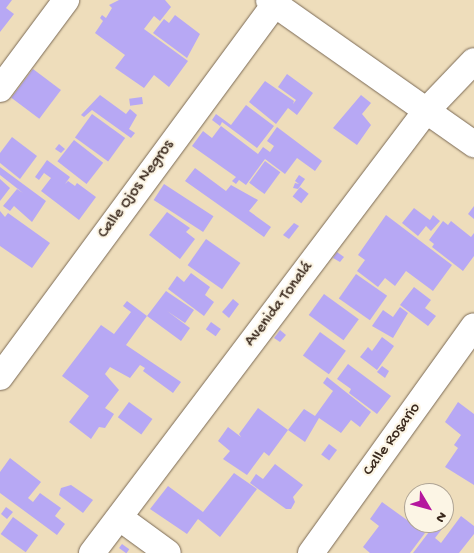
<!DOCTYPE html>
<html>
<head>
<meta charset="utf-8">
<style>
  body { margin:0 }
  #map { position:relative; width:474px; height:553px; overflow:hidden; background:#edb; font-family:"Gochi Hand",sans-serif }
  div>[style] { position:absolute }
  .building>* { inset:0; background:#b7a8f4; transform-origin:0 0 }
  .roads { filter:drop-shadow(0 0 1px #7a6955) drop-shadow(0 0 1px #7a6955) }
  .minor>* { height:26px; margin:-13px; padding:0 13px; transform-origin:13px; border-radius:13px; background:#fff }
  span { translate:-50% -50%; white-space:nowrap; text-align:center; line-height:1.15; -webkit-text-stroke:4.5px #fcf5e5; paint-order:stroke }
  .street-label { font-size:16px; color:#3b2a1e }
  .north { position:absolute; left:404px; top:483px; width:50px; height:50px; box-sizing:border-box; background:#fcf5e5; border:1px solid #afa495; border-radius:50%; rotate:127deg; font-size:14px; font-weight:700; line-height:20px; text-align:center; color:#3b2a1e }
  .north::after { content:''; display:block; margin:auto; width:18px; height:22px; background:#b5179e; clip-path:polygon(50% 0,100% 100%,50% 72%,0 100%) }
</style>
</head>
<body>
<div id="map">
  <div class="building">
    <i style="clip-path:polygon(0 0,12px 0,6px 8px,14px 14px,0 32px)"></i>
    <i style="clip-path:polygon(119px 0,165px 0,171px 7px,160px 21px,154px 16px,144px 29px,188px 61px,169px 87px,154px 75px,144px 88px,115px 68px,125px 55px,95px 33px,103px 21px,100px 18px,102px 15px,106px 18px,112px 8px,109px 5px)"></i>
    <i style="clip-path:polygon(175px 15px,200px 34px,187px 58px,153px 33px,164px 19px,169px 23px)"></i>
    <i style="left:33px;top:69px;width:35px;height:36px;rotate:37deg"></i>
    <i style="clip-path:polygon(287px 74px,313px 93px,297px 115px,288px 108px,276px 124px,249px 102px,265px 81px,294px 101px,293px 104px,296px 100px,278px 87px)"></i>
    <i style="clip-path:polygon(100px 95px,126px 114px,130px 109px,137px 115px,129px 129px,135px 133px,131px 138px,92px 110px,84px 117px,81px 115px)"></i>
    <i style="clip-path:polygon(361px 95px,371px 103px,362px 114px,371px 125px,357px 145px,333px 128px)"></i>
    <i style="left:142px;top:97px;width:7px;height:13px;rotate:82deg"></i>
    <i style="clip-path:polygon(246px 105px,274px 126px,257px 148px,222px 122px,220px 126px,212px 120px,216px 114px,231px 125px)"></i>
    <i style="left:92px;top:114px;width:41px;height:29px;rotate:36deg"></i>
    <i style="clip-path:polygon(221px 126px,258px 154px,263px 147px,270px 152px,274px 146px,267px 141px,277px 127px,322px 161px,315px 171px,297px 158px,285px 174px,265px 159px,246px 185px,239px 180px,236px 184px,232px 181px,236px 177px,192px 146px,203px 131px,212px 138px)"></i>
    <i style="clip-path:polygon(12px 137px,37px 156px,20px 179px,0 163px,0 153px)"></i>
    <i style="left:74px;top:140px;width:37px;height:27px;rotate:38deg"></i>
    <i style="clip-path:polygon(59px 144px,65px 149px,61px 153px,55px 149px)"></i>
    <i style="clip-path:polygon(47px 160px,70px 177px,65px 184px,68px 181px,75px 186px,77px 183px,96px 197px,79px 220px,41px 191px,51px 178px,44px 173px,39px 180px,35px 177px)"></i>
    <i style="left:265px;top:161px;width:19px;height:27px;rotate:36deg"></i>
    <i style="clip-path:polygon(0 167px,46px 201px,32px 222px,14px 206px,10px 211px,3px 206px,17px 189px,23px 193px,0 175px)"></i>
    <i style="clip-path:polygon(195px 168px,226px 191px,231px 185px,258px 200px,249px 211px,271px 227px,264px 237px,185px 181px)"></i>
    <i style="clip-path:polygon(299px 175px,305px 179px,298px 189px,293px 188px,295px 183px,299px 184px,295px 181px)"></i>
    <i style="clip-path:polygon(0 179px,10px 188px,0 201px)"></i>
    <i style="left:164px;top:184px;width:59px;height:19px;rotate:33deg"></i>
    <i style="left:300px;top:187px;width:11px;height:12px;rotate:38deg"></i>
    <i style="clip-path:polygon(474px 206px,474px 219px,468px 214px)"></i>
    <i style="clip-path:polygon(414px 208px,430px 220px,433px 215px,440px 221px,431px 231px,426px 226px,418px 236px,402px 223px)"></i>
    <i style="clip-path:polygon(0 211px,5px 217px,8px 213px,50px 243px,32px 268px,0 246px)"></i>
    <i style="clip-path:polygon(167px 212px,190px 228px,186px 232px,195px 239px,180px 259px,149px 235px)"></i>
    <i style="clip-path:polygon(386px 215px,452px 265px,433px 291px,406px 271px,395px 286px,385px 278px,378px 287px,357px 271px,365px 260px,358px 255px)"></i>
    <i style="clip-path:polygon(443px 221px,448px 225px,451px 221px,471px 237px,474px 233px,474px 256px,463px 271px,432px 247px,434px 244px,429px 240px)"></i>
    <i style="clip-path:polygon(294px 223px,299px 226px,289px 239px,283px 235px)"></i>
    <i style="left:206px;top:239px;width:42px;height:32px;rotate:35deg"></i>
    <i style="clip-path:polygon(337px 252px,344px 257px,340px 262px,333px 258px)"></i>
    <i style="clip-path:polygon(191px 273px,210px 287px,205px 295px,214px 302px,204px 316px,168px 289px,177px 276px,184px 282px)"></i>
    <i style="left:356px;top:274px;width:38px;height:30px;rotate:35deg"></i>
    <i style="clip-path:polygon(414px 287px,431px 300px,425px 308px,436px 316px,428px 326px,400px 305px)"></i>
    <i style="clip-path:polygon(166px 291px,194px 310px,185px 323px,167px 311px,190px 328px,181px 341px,147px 316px,126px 345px,181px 382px,173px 393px,143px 371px,145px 368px,140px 365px,130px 378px,110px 367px,105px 374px,119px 390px,105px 408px,114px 414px,105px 428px,99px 427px,91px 439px,69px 422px,89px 396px,62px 376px,101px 325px,114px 334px,131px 312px,123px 306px,127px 301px,147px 316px)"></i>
    <i style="left:324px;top:294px;width:43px;height:26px;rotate:36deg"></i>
    <i style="clip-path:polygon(233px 299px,239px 304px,229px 318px,222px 312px)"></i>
    <i style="clip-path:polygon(400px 307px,408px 313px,393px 338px,372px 326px,383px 310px,393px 317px)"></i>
    <i style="left:211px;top:322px;width:12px;height:9px;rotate:35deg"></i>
    <i style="clip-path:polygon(280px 330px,286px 335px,280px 342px,274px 338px)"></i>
    <i style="left:320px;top:332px;width:32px;height:29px;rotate:36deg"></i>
    <i style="clip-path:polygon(382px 337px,394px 346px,377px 370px,360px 357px,368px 347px,372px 351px)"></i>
    <i style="clip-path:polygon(348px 364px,391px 396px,377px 414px,349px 393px,351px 389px,337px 379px)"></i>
    <i style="clip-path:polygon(382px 366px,389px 371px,385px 378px,377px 372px)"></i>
    <i style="clip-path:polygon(327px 377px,371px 412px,360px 427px,351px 420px,341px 433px,319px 418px,305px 442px,288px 430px,304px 409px,315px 416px,333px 391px,323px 383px)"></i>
    <i style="left:129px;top:402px;width:29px;height:19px;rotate:36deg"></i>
    <i style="clip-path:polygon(458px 402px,474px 414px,474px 485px,445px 467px,458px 448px,454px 445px,461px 435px,445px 422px)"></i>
    <i style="clip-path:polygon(258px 408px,288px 430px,269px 456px,264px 452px,247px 475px,223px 459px,230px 451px,218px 441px,228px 427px,241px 437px,239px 434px)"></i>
    <i style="left:329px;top:444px;width:10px;height:13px;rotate:37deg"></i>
    <i style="clip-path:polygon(10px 458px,41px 482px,28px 498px,33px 502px,40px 493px,61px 508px,55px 516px,65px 524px,57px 535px,0 493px,0 472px)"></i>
    <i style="clip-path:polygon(275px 464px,303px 485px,293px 497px,295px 502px,291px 509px,286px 509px,250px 483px,256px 474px,263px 479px)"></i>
    <i style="clip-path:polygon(234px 473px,257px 489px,220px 537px,198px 519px,187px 534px,150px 509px,168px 486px,203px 512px)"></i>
    <i style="clip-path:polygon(71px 485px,93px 500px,83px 513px,59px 495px,61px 488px)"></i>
    <i style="clip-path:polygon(382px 502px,425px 533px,410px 553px,370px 553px,363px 547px,379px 526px,370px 519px)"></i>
    <i style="clip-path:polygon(6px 507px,13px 512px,7px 519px,1px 514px)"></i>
    <i style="clip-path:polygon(461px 516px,474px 526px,474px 534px,459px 553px,413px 553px,435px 524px,442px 529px,435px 538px,441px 543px)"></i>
    <i style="left:13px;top:517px;width:31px;height:21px;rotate:36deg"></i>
    <i style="left:122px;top:544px;width:9px;height:5px;rotate:36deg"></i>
  </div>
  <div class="roads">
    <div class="minor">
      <i style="left:269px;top:0;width:251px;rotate:35.1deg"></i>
      <i style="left:0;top:89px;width:111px;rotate:-53.4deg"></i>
      <i style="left:0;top:377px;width:463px;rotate:-53.6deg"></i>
      <i style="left:120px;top:518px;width:59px;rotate:36.1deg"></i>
      <i style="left:92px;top:553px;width:554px;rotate:-52.92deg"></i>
      <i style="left:426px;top:111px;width:69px;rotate:-46.2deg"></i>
      <i style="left:311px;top:553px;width:279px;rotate:-54.3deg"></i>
    </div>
  </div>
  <div class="street-label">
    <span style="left:137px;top:190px;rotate:-54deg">Calle Ojos Negros</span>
    <span style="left:280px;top:305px;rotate:-53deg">Avenida Tonalá</span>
    <span style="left:393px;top:440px;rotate:-54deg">Calle Rosario</span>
  </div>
  <div class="north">N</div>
</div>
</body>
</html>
